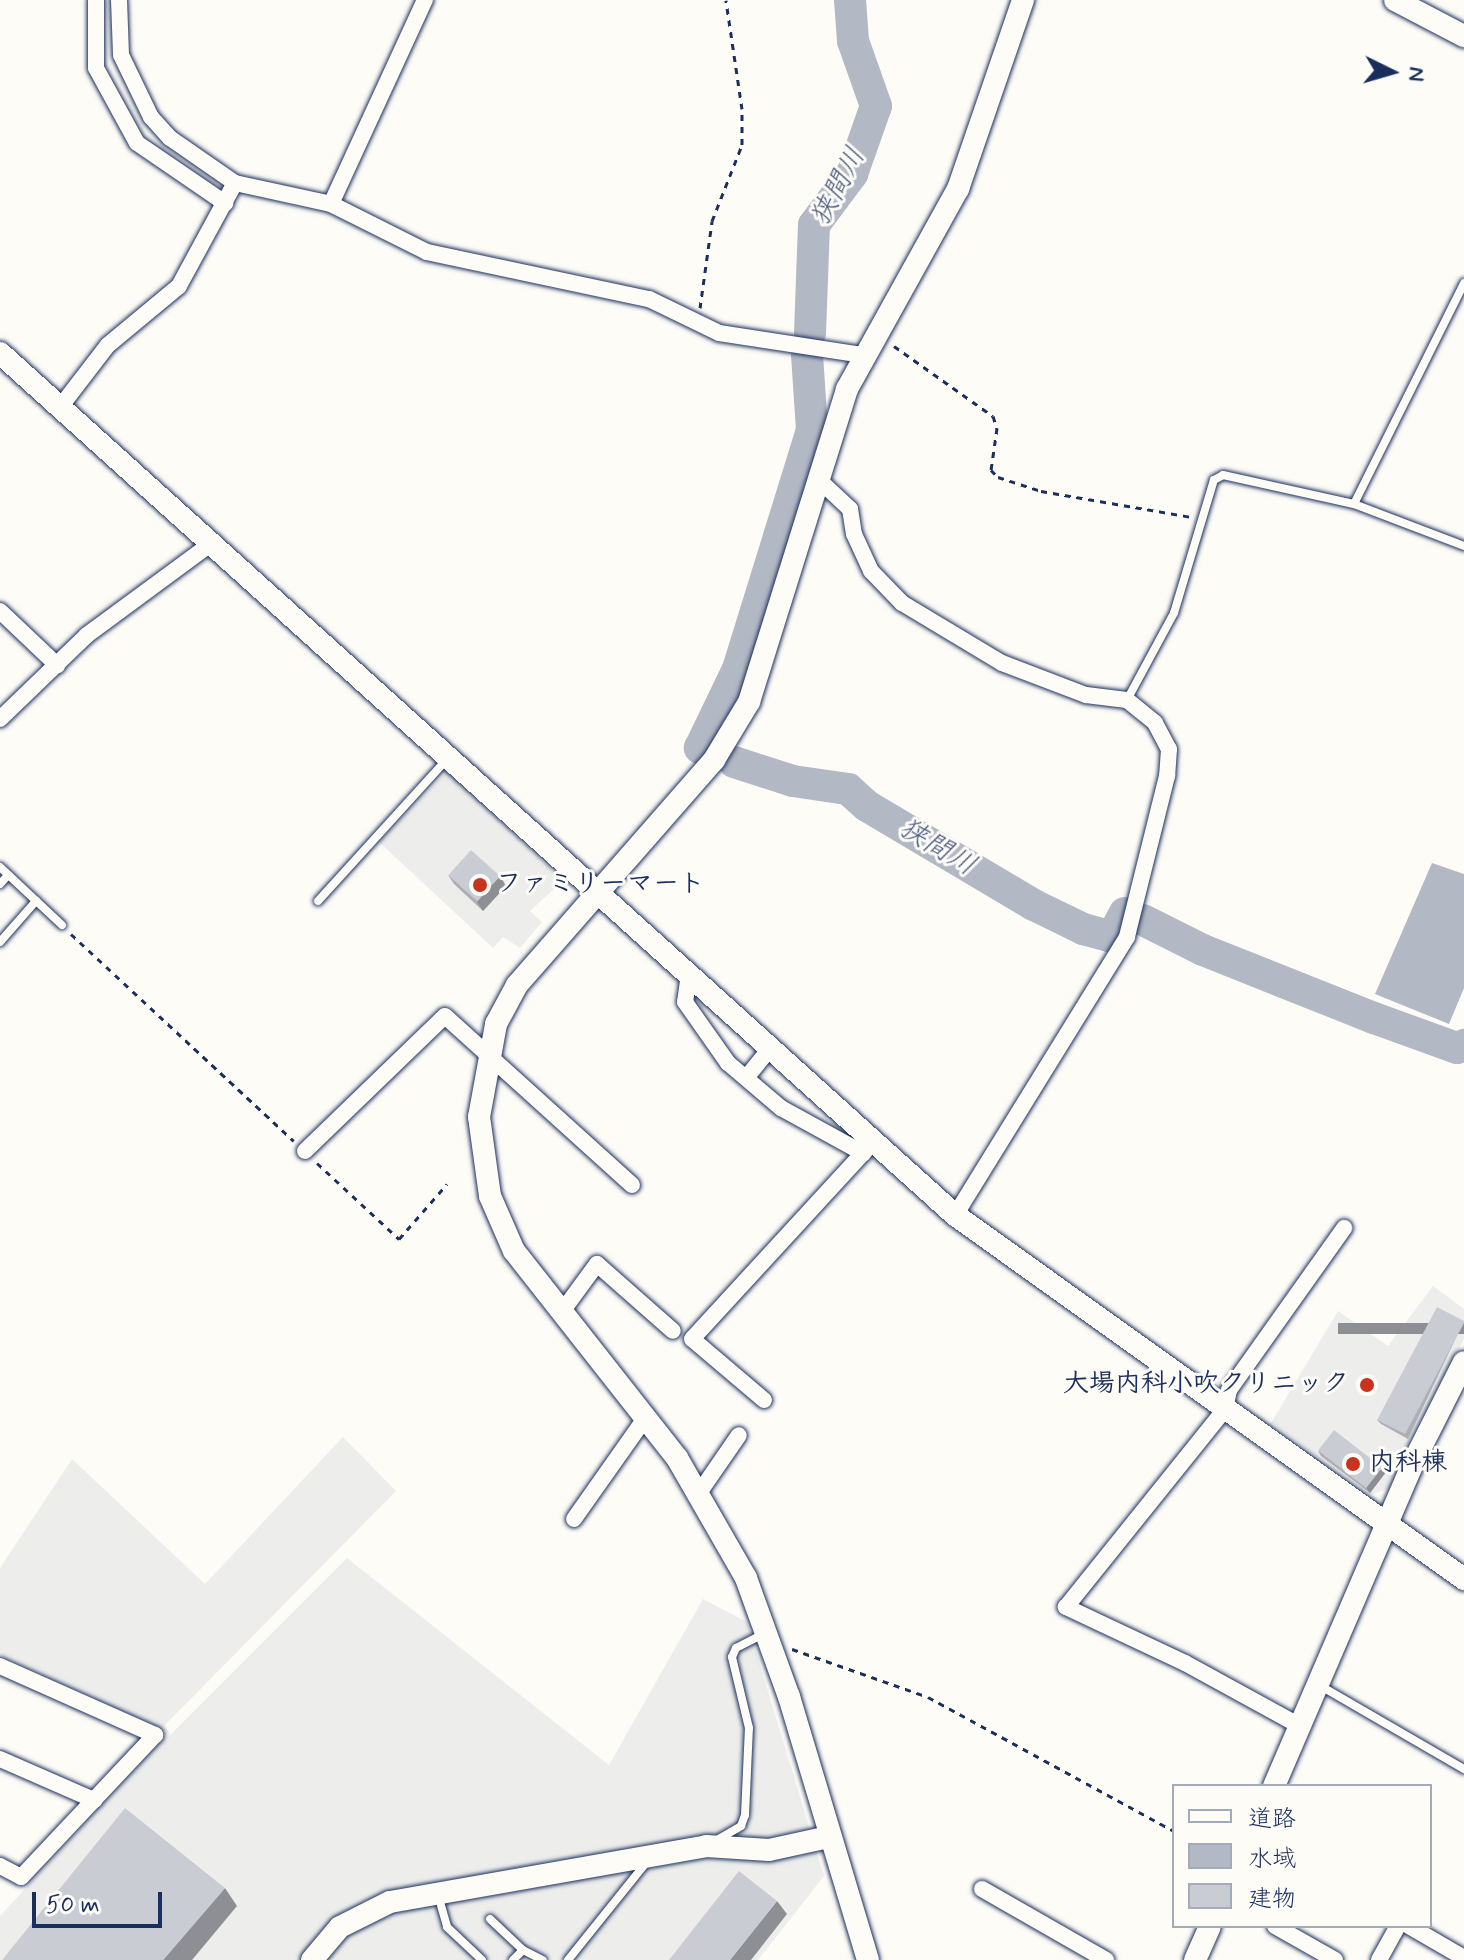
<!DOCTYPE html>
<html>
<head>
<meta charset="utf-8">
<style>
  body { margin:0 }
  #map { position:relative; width:1464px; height:1960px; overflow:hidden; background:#fdfcf7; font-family:Mynerve,"Klee One",sans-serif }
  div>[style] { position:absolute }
  .built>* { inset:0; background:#edeeec }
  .water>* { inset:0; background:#b3b8c5 }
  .river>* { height:32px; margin:-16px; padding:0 16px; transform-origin:16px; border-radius:16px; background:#b3b8c5 }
  .path>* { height:3px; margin-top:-1.5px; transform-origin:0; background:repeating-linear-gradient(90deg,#1b2f5e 0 6px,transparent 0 12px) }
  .roads { filter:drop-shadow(0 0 2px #1b2f5e) drop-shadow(0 0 2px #1b2f5e) }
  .lane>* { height:8px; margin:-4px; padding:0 4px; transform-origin:4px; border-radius:4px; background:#fdfcf7 }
  .street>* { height:16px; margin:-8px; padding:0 8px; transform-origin:8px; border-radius:8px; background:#fdfcf7 }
  .secondary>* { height:22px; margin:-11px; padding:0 11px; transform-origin:11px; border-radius:11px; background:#fdfcf7 }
  .wall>* { inset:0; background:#adafb5 }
  .shaded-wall>* { inset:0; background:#8d8f94; transform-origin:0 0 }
  .building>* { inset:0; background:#c9ccd3; transform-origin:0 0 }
  .dots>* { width:22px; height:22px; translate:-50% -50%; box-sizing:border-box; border:4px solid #fdfcf7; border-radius:50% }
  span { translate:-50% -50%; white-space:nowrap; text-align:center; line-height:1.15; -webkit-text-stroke:6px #fdfcf7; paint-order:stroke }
  .poi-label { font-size:26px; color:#1b2f5e; font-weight:700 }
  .left { translate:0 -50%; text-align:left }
  .right { translate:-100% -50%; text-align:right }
  .water-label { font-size:28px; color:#49587d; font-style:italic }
  .legend { position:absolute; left:1172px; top:1784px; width:260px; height:144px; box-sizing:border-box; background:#fdfcf7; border:2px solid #a3aaba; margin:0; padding:10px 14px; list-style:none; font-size:24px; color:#1b2f5e }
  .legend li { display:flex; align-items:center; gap:16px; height:40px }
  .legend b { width:40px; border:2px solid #a3aaba }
  .north { position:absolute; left:1352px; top:32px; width:80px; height:80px; -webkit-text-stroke:6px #fdfcf7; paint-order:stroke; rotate:95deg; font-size:22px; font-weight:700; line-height:32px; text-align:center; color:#1b2f5e }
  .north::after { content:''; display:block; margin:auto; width:28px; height:36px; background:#1b2f5e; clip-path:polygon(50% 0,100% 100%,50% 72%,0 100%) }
  .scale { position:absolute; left:32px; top:1892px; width:130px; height:36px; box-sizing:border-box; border:4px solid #1b2f5e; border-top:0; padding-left:10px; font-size:24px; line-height:28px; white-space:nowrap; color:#1b2f5e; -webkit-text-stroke:6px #fdfcf7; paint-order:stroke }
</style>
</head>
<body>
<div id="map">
  <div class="built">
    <i style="clip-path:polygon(447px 772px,554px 872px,554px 889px,530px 911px,542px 922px,520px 948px,503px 937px,493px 948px,379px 842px)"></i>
    <i style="clip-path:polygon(1433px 1286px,1464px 1309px,1464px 1339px,1403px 1452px,1406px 1459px,1393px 1487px,1370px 1495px,1271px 1423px,1338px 1311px,1388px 1346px)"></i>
    <i style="clip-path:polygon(343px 1437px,396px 1491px,165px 1725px,170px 1735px,347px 1558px,609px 1765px,703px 1599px,747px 1622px,824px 1876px,758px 1960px,0 1960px,0 1916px,166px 1736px,164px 1730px,0 1655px,0 1568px,72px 1459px,205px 1584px)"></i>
  </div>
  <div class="water">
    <i style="clip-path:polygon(1432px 863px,1464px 874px,1464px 988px,1449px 1024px,1375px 994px)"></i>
  </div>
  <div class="river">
    <i style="left:810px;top:333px;width:108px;rotate:-87.9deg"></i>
    <i style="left:814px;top:225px;width:64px;rotate:-53.3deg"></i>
    <i style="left:852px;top:174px;width:72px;rotate:-70.6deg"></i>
    <i style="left:876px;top:106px;width:69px;rotate:-109.5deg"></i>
    <i style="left:853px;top:41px;width:41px;rotate:-94.2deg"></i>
    <i style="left:706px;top:751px;width:7px;rotate:-153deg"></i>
    <i style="left:700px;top:748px;width:88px;rotate:-64.3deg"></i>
    <i style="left:738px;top:669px;width:250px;rotate:-72.8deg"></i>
    <i style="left:812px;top:430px;width:75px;rotate:-93.8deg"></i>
    <i style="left:734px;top:762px;width:62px;rotate:17.9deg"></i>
    <i style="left:793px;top:781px;width:56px;rotate:8.3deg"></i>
    <i style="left:848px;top:789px;width:25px;rotate:42deg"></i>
    <i style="left:867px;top:806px;width:194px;rotate:30.7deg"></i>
    <i style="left:1034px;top:905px;width:55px;rotate:26.1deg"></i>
    <i style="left:1083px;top:929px;width:30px;rotate:15deg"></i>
    <i style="left:1112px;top:937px;width:27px;rotate:-62deg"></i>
    <i style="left:1143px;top:920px;width:67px;rotate:26.6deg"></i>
    <i style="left:1203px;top:950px;width:184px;rotate:21.7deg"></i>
    <i style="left:1374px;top:1018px;width:88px;rotate:19.9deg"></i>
    <i style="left:1457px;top:1048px;width:8px;rotate:-23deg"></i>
  </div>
  <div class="path">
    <i style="left:700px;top:308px;width:88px;rotate:-82.1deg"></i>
    <i style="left:712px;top:221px;width:82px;rotate:-68.5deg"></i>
    <i style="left:742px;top:145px;width:36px;rotate:-90deg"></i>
    <i style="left:742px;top:109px;width:110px;rotate:-98.4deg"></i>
    <i style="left:894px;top:346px;width:121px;rotate:35.3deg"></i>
    <i style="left:993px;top:416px;width:13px;rotate:72deg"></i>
    <i style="left:997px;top:428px;width:42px;rotate:98.1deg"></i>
    <i style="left:991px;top:470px;width:10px;rotate:45deg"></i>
    <i style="left:998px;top:477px;width:45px;rotate:18deg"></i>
    <i style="left:1041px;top:491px;width:152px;rotate:9.8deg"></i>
    <i style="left:71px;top:934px;width:304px;rotate:42.9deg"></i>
    <i style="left:317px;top:1163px;width:112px;rotate:42.8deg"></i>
    <i style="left:399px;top:1239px;width:73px;rotate:-48.9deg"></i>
    <i style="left:792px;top:1649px;width:144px;rotate:19.4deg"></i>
    <i style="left:928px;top:1697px;width:280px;rotate:28.6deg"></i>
  </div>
  <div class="roads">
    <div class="lane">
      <i style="left:1354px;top:504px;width:247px;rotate:-63.5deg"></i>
      <i style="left:1127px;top:700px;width:99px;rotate:-61.6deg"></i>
      <i style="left:1174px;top:613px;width:139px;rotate:-73.3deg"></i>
      <i style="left:1214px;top:480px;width:10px;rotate:-29deg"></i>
      <i style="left:1223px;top:475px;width:134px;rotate:12.5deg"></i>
      <i style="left:1354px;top:504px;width:118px;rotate:20.9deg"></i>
      <i style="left:0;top:867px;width:85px;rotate:43.1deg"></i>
      <i style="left:0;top:884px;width:12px;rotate:-48deg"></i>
      <i style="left:318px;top:901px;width:193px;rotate:-47.7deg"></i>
      <i style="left:0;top:942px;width:55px;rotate:-48.7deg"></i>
      <i style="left:1319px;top:1685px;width:168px;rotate:30.1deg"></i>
      <i style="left:717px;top:1840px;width:28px;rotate:-30deg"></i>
      <i style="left:741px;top:1826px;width:12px;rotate:-70deg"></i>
      <i style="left:745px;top:1815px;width:87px;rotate:-87.4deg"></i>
      <i style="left:749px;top:1728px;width:73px;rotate:-103.5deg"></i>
      <i style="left:732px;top:1657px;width:10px;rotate:-66deg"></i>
      <i style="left:736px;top:1648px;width:31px;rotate:-27deg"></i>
      <i style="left:438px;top:1895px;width:33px;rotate:74deg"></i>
      <i style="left:447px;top:1927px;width:48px;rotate:43.3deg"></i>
      <i style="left:490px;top:1919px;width:45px;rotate:43.2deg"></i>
      <i style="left:513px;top:1960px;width:14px;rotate:-45deg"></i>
      <i style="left:523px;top:1950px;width:22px;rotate:27deg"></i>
      <i style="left:568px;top:1960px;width:124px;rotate:-51.2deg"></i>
    </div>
    <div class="street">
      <i style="left:96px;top:0;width:68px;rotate:90deg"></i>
      <i style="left:96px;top:68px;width:85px;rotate:61.3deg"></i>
      <i style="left:137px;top:143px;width:107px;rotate:34.3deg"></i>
      <i style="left:119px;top:0;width:55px;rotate:87.9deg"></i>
      <i style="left:121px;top:55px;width:69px;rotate:64.2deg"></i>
      <i style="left:151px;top:117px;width:28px;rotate:48deg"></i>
      <i style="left:170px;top:138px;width:79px;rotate:34.7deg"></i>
      <i style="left:235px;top:183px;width:98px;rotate:12.3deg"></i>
      <i style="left:331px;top:204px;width:107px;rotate:26.6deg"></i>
      <i style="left:427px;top:252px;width:227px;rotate:12deg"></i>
      <i style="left:649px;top:299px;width:78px;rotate:25.9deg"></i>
      <i style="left:719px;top:333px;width:146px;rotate:8.7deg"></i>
      <i style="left:331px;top:204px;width:225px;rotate:-65.3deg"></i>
      <i style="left:61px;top:406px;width:77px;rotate:-52.4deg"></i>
      <i style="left:108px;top:345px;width:92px;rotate:-39.7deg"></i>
      <i style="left:179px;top:286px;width:117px;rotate:-61.5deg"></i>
      <i style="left:818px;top:479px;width:44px;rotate:43.2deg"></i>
      <i style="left:850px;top:509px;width:25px;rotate:81deg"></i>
      <i style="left:854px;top:534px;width:41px;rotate:65.3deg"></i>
      <i style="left:871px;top:571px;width:45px;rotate:45.9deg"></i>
      <i style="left:902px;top:603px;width:117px;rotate:31deg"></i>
      <i style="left:1002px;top:663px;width:90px;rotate:20.9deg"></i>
      <i style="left:1086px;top:695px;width:41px;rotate:7deg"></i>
      <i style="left:1127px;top:700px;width:36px;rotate:39deg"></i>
      <i style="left:1155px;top:723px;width:30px;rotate:62deg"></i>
      <i style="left:1169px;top:749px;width:27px;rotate:94deg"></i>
      <i style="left:1167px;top:776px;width:166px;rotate:104deg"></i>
      <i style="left:1127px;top:937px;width:327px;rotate:121.7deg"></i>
      <i style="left:0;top:611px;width:79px;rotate:43.5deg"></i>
      <i style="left:0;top:719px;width:121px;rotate:-44deg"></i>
      <i style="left:87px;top:635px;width:157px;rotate:-36.4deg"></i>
      <i style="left:689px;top:974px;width:28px;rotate:98deg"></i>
      <i style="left:685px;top:1002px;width:75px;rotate:54.8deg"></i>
      <i style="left:728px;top:1063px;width:70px;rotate:40.3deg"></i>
      <i style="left:781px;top:1108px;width:94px;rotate:28.8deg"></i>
      <i style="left:746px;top:1078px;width:40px;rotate:-51deg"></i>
      <i style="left:305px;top:1151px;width:194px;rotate:-44deg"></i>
      <i style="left:445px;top:1016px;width:252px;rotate:42.1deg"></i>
      <i style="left:561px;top:1313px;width:61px;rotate:-53.7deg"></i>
      <i style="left:597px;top:1264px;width:101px;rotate:41.4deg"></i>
      <i style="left:764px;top:1400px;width:94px;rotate:-139.7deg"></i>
      <i style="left:692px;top:1339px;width:269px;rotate:-47.4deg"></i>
      <i style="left:699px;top:1493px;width:70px;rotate:-55.4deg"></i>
      <i style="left:574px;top:1519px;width:125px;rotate:-54.8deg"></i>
      <i style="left:0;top:1666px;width:170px;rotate:24deg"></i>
      <i style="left:155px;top:1735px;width:195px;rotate:133.3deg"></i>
      <i style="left:21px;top:1877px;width:24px;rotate:-152deg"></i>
      <i style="left:1300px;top:1726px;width:131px;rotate:-151.3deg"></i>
      <i style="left:1185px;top:1663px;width:132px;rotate:-154.8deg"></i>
      <i style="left:1066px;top:1607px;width:254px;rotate:-51.2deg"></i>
      <i style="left:1225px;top:1409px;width:19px;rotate:-78deg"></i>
      <i style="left:1229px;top:1390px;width:199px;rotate:-54.6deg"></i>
      <i style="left:0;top:1759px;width:103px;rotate:23.6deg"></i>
      <i style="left:982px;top:1889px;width:143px;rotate:29.8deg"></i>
      <i style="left:1275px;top:1926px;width:69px;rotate:29.5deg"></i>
      <i style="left:1409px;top:1926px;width:64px;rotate:30.2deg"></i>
      <i style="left:1379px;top:1960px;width:39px;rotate:-61deg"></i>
    </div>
    <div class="secondary">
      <i style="left:1395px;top:0;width:78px;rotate:27.6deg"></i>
      <i style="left:0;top:353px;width:1286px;rotate:42.07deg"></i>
      <i style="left:955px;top:1215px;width:626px;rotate:35.57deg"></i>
      <i style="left:1274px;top:1786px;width:358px;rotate:-66.7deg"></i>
      <i style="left:1416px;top:1457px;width:106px;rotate:-63.2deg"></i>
      <i style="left:312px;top:1960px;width:43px;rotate:-49.7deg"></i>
      <i style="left:340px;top:1927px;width:56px;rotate:-26.6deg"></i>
      <i style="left:390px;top:1902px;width:321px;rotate:-10deg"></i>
      <i style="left:706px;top:1846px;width:63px;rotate:3.6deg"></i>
      <i style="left:769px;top:1850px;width:61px;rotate:-12.2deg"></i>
      <i style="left:868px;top:1960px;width:275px;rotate:-106.7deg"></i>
      <i style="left:789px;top:1697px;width:127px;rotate:-109.9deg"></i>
      <i style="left:746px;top:1578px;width:138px;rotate:-119.9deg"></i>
      <i style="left:677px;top:1458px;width:263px;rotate:-128.2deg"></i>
      <i style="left:514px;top:1251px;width:60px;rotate:-113.6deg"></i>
      <i style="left:490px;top:1196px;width:80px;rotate:-97.9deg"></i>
      <i style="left:479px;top:1117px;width:95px;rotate:-79.6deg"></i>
      <i style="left:496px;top:1024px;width:44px;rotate:-61.7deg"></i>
      <i style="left:517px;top:985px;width:299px;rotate:-48.8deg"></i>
      <i style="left:714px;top:760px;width:68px;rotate:-58.9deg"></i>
      <i style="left:749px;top:702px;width:328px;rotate:-72.6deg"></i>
      <i style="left:847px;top:389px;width:229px;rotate:-61deg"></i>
      <i style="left:958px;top:189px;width:200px;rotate:-71deg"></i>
      <i style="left:1195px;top:1960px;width:37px;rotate:-66deg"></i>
    </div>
  </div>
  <div class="wall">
    <i style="clip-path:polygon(448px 875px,506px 886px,483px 911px,454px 884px)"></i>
    <i style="clip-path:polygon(1464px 1321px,1408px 1439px,1381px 1424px,1377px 1420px)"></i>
    <i style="clip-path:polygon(1318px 1451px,1386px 1472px,1370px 1493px,1321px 1456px)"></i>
  </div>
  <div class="shaded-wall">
    <i style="clip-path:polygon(500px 876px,506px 886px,483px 911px,477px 902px)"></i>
    <i style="left:1464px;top:1323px;width:11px;height:126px;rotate:90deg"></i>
    <i style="clip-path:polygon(1382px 1468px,1386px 1472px,1370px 1493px,1366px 1488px)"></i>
    <i style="clip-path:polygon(225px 1888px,237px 1906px,192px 1960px,163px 1960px)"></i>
    <i style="clip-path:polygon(777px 1901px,787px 1914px,751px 1960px,730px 1960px)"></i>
  </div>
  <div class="building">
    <i style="left:471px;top:850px;width:39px;height:34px;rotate:42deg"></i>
    <i style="clip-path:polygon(1437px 1307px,1464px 1321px,1464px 1323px,1405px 1434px,1377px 1420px)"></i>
    <i style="left:1334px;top:1430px;width:61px;height:26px;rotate:38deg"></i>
    <i style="clip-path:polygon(125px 1808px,225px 1888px,163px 1960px,2px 1960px)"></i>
    <i style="clip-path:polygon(739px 1871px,777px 1901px,730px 1960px,669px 1960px)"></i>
  </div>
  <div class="dots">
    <i style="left:480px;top:885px;background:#c8321e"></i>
    <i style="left:1367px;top:1385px;background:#c8321e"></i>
    <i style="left:1353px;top:1464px;background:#c8321e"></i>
  </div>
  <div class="poi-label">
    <span class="left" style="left:496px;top:885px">ファミリーマート</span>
    <span class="right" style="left:1349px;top:1385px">大場内科小吹クリニック</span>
    <span class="left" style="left:1369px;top:1464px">内科棟</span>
  </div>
  <div class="water-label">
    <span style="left:839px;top:187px;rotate:-62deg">狭間川</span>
    <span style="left:937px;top:848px;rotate:31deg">狭間川</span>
  </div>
  <ul class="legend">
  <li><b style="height:10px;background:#fdfcf7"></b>道路</li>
  <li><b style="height:22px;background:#b3b8c5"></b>水域</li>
  <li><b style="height:22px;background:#c9ccd3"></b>建物</li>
  </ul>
  <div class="north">N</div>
  <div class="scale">50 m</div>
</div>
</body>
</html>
